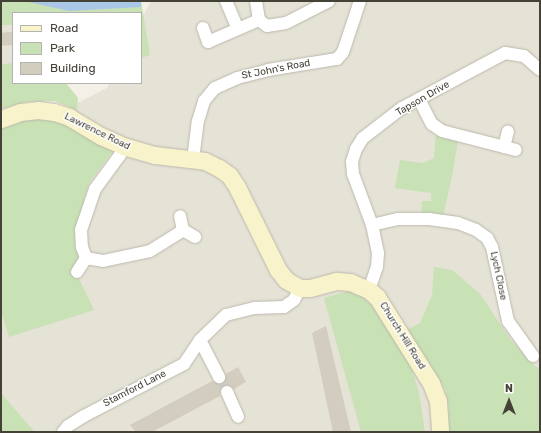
<!DOCTYPE html>
<html>
<head>
<meta charset="utf-8">
<style>
  body { margin:0 }
  #map { position:relative; width:541px; height:433px; overflow:hidden; background:#f2f0e7; font-family:Rubik,sans-serif }
  div>[style] { position:absolute }
  .residential>* { inset:0; background:#e5e2d6 }
  .green>* { inset:0; background:#c8e1b5 }
  .water>* { inset:0; background:#aac7e8 }
  .building>* { inset:0; background:#d2cdbe; transform-origin:0 0 }
  .street-tunnel>* { height:12px; margin-top:-6px; transform-origin:0; background:repeating-linear-gradient(90deg,#cfcdc4 0 12px,transparent 0 18px) }
  .roads { filter:drop-shadow(0 0 1px #bcb8ab) drop-shadow(0 0 1px #bcb8ab) }
  .street>* { height:12px; margin:-6px; padding:0 6px; transform-origin:6px; border-radius:6px; background:#fff }
  .secondary>* { height:17px; margin:-8.5px; padding:0 8.5px; transform-origin:8.5px; border-radius:8.5px; background:#f8f3cb }
  span { translate:-50% -50%; white-space:nowrap; text-align:center; line-height:1.15; -webkit-text-stroke:3px #fff; paint-order:stroke }
  .street-label { font-size:10px; color:#444137 }
  .frame { position:absolute; inset:0; border:2px solid #444137; pointer-events:none }
  .legend { position:absolute; left:12px; top:12px; width:130px; height:72px; box-sizing:border-box; background:#fff; border:1px solid #b4b3af; margin:0; padding:5px 7px; list-style:none; font-size:12px; color:#444137 }
  .legend li { display:flex; align-items:center; gap:8px; height:20px }
  .legend b { width:20px; border:1px solid #b4b3af }
  .north { position:absolute; left:489px; top:381px; width:40px; height:40px; -webkit-text-stroke:3px #fff; paint-order:stroke; rotate:0deg; font-size:11px; font-weight:700; line-height:16px; text-align:center; color:#444137 }
  .north::after { content:''; display:block; margin:auto; width:14px; height:18px; background:#444137; clip-path:polygon(50% 0,100% 100%,50% 72%,0 100%) }
</style>
</head>
<body>
<div id="map">
  <div class="residential">
    <i style="clip-path:polygon(151px 1px,540px 1px,540px 432px,34px 431px,1px 393px,1px 142px,107px 88px,110px 83px,141px 83px,141px 20px)"></i>
    <i style="clip-path:polygon(1px 15px,2px 25px,13px 25px,13px 63px,1px 64px)"></i>
  </div>
  <div class="green">
    <i style="clip-path:polygon(1px 1px,141px 1px,150px 55px,141px 58px,141px 13px,13px 13px,13px 25px,2px 25px)"></i>
    <i style="clip-path:polygon(13px 63px,13px 83px,66px 83px,78px 98px,77px 110px,54px 101px,27px 102px,1px 109px,1px 64px)"></i>
    <i style="clip-path:polygon(56px 117px,111px 146px,113px 151px,89px 183px,84px 199px,80px 255px,74px 268px,94px 310px,9px 337px,1px 311px,1px 126px,15px 119px)"></i>
    <i style="clip-path:polygon(436px 132px,458px 141px,452px 176px,443px 217px,421px 214px,422px 201px,431px 201px,431px 193px,395px 188px,400px 160px,423px 163px,434px 158px)"></i>
    <i style="clip-path:polygon(434px 267px,452px 270px,480px 294px,510px 339px,536px 367px,540px 368px,540px 432px,448px 432px,449px 408px,445px 389px,407px 330px,420px 323px,432px 295px)"></i>
    <i style="clip-path:polygon(353px 290px,374px 307px,411px 366px,419px 393px,425px 432px,361px 432px,324px 298px)"></i>
    <i style="clip-path:polygon(1px 393px,34px 431px,36px 432px,1px 432px)"></i>
  </div>
  <div class="water">
    <i style="clip-path:polygon(24px 1px,141px 1px,141px 7px,69px 11px)"></i>
  </div>
  <div class="building">
    <i style="left:12px;top:32px;width:13px;height:11px;rotate:86deg"></i>
    <i style="clip-path:polygon(326px 326px,351px 432px,333px 432px,312px 333px)"></i>
    <i style="clip-path:polygon(238px 367px,246px 382px,234px 389px,228px 385px,224px 385px,220px 391px,220px 396px,152px 432px,136px 432px,130px 425px,212px 381px,218px 384px,223px 383px,226px 378px,226px 374px)"></i>
  </div>
  <div class="street-tunnel">
    <i style="left:219px;top:377px;width:17px;rotate:62deg"></i>
  </div>
  <div class="roads">
    <div class="street">
      <i style="left:226px;top:1px;width:30px;rotate:67deg"></i>
      <i style="left:256px;top:1px;width:19px;rotate:81deg"></i>
      <i style="left:203px;top:28px;width:15px;rotate:70deg"></i>
      <i style="left:208px;top:42px;width:56px;rotate:-23.3deg"></i>
      <i style="left:259px;top:20px;width:10px;rotate:37deg"></i>
      <i style="left:267px;top:26px;width:19px;rotate:-9deg"></i>
      <i style="left:286px;top:23px;width:48px;rotate:-27.1deg"></i>
      <i style="left:419px;top:99px;width:28px;rotate:63deg"></i>
      <i style="left:432px;top:124px;width:12px;rotate:35deg"></i>
      <i style="left:442px;top:131px;width:76px;rotate:14.4deg"></i>
      <i style="left:123px;top:146px;width:9px;rotate:108deg"></i>
      <i style="left:120px;top:155px;width:42px;rotate:126.3deg"></i>
      <i style="left:95px;top:189px;width:43px;rotate:108.9deg"></i>
      <i style="left:81px;top:230px;width:17px;rotate:87deg"></i>
      <i style="left:82px;top:247px;width:12px;rotate:70deg"></i>
      <i style="left:86px;top:258px;width:17px;rotate:10deg"></i>
      <i style="left:103px;top:261px;width:48px;rotate:-12deg"></i>
      <i style="left:150px;top:251px;width:39px;rotate:-32deg"></i>
      <i style="left:183px;top:230px;width:14px;rotate:-102deg"></i>
      <i style="left:504px;top:147px;width:16px;rotate:-76deg"></i>
      <i style="left:193px;top:160px;width:39px;rotate:-83deg"></i>
      <i style="left:198px;top:121px;width:21px;rotate:-73deg"></i>
      <i style="left:204px;top:101px;width:17px;rotate:-50deg"></i>
      <i style="left:215px;top:88px;width:24px;rotate:-24deg"></i>
      <i style="left:237px;top:78px;width:32px;rotate:-14deg"></i>
      <i style="left:268px;top:70px;width:70px;rotate:-9.1deg"></i>
      <i style="left:337px;top:59px;width:9px;rotate:-49deg"></i>
      <i style="left:343px;top:52px;width:54px;rotate:-71.6deg"></i>
      <i style="left:372px;top:225px;width:27px;rotate:-13deg"></i>
      <i style="left:398px;top:219px;width:31px"></i>
      <i style="left:429px;top:219px;width:29px;rotate:8deg"></i>
      <i style="left:458px;top:223px;width:19px;rotate:21deg"></i>
      <i style="left:476px;top:230px;width:14px;rotate:36deg"></i>
      <i style="left:487px;top:238px;width:10px;rotate:61deg"></i>
      <i style="left:492px;top:247px;width:76px;rotate:77.8deg"></i>
      <i style="left:508px;top:321px;width:43px;rotate:54.5deg"></i>
      <i style="left:183px;top:230px;width:14px;rotate:30deg"></i>
      <i style="left:77px;top:272px;width:17px;rotate:-57deg"></i>
      <i style="left:369px;top:290px;width:24px;rotate:-71deg"></i>
      <i style="left:377px;top:267px;width:14px;rotate:-86deg"></i>
      <i style="left:378px;top:253px;width:29px;rotate:-102deg"></i>
      <i style="left:372px;top:225px;width:54px;rotate:-110.4deg"></i>
      <i style="left:353px;top:174px;width:12px;rotate:-95deg"></i>
      <i style="left:352px;top:162px;width:14px;rotate:-73deg"></i>
      <i style="left:356px;top:149px;width:13px;rotate:-58deg"></i>
      <i style="left:363px;top:138px;width:49px;rotate:-37.6deg"></i>
      <i style="left:402px;top:108px;width:117px;rotate:-28.1deg"></i>
      <i style="left:505px;top:53px;width:19px;rotate:9deg"></i>
      <i style="left:524px;top:56px;width:21px;rotate:41deg"></i>
      <i style="left:200px;top:340px;width:42px;rotate:62.8deg"></i>
      <i style="left:227px;top:392px;width:27px;rotate:66deg"></i>
      <i style="left:63px;top:432px;width:8px;rotate:-50deg"></i>
      <i style="left:68px;top:426px;width:19px;rotate:-32deg"></i>
      <i style="left:84px;top:416px;width:113px;rotate:-27.5deg"></i>
      <i style="left:184px;top:364px;width:29px;rotate:-56deg"></i>
      <i style="left:200px;top:340px;width:36px;rotate:-44deg"></i>
      <i style="left:226px;top:315px;width:30px;rotate:-14deg"></i>
      <i style="left:255px;top:308px;width:29px;rotate:-2deg"></i>
      <i style="left:284px;top:307px;width:12px;rotate:-35deg"></i>
      <i style="left:294px;top:300px;width:13px;rotate:-63deg"></i>
    </div>
    <div class="secondary">
      <i style="left:1px;top:119px;width:20px;rotate:-20deg"></i>
      <i style="left:20px;top:112px;width:18px;rotate:-6deg"></i>
      <i style="left:38px;top:110px;width:16px;rotate:7deg"></i>
      <i style="left:54px;top:112px;width:16px;rotate:18deg"></i>
      <i style="left:69px;top:117px;width:37px;rotate:31deg"></i>
      <i style="left:101px;top:136px;width:24px;rotate:24deg"></i>
      <i style="left:123px;top:146px;width:33px;rotate:16deg"></i>
      <i style="left:155px;top:155px;width:50px;rotate:6.8deg"></i>
      <i style="left:205px;top:161px;width:16px;rotate:27deg"></i>
      <i style="left:219px;top:168px;width:12px;rotate:35deg"></i>
      <i style="left:229px;top:175px;width:14px;rotate:56deg"></i>
      <i style="left:237px;top:187px;width:93px;rotate:63.7deg"></i>
      <i style="left:278px;top:270px;width:13px;rotate:51deg"></i>
      <i style="left:286px;top:280px;width:16px;rotate:30deg"></i>
      <i style="left:300px;top:288px;width:10px"></i>
      <i style="left:310px;top:288px;width:28px;rotate:-15deg"></i>
      <i style="left:337px;top:281px;width:13px;rotate:4deg"></i>
      <i style="left:350px;top:282px;width:21px;rotate:23deg"></i>
      <i style="left:369px;top:290px;width:11px;rotate:41deg"></i>
      <i style="left:377px;top:297px;width:102px;rotate:57.9deg"></i>
      <i style="left:431px;top:383px;width:19px;rotate:69deg"></i>
      <i style="left:438px;top:401px;width:31px;rotate:86deg"></i>
    </div>
  </div>
  <div class="street-label">
    <span style="left:276px;top:70px;rotate:-11deg">St John's Road</span>
    <span style="left:423px;top:99px;rotate:-30deg">Tapson Drive</span>
    <span style="left:97px;top:132px;rotate:26deg">Lawrence Road</span>
    <span style="left:498px;top:276px;rotate:78deg">Lych Close</span>
    <span style="left:402px;top:336px;rotate:58deg">Church Hill Road</span>
    <span style="left:135px;top:389px;rotate:-27deg">Stamford Lane</span>
  </div>
  <div class="frame"></div>
  <ul class="legend">
  <li><b style="height:5px;background:#f8f3cb"></b>Road</li>
  <li><b style="height:11px;background:#c8e1b5"></b>Park</li>
  <li><b style="height:11px;background:#d2cdbe"></b>Building</li>
  </ul>
  <div class="north">N</div>
</div>
</body>
</html>
